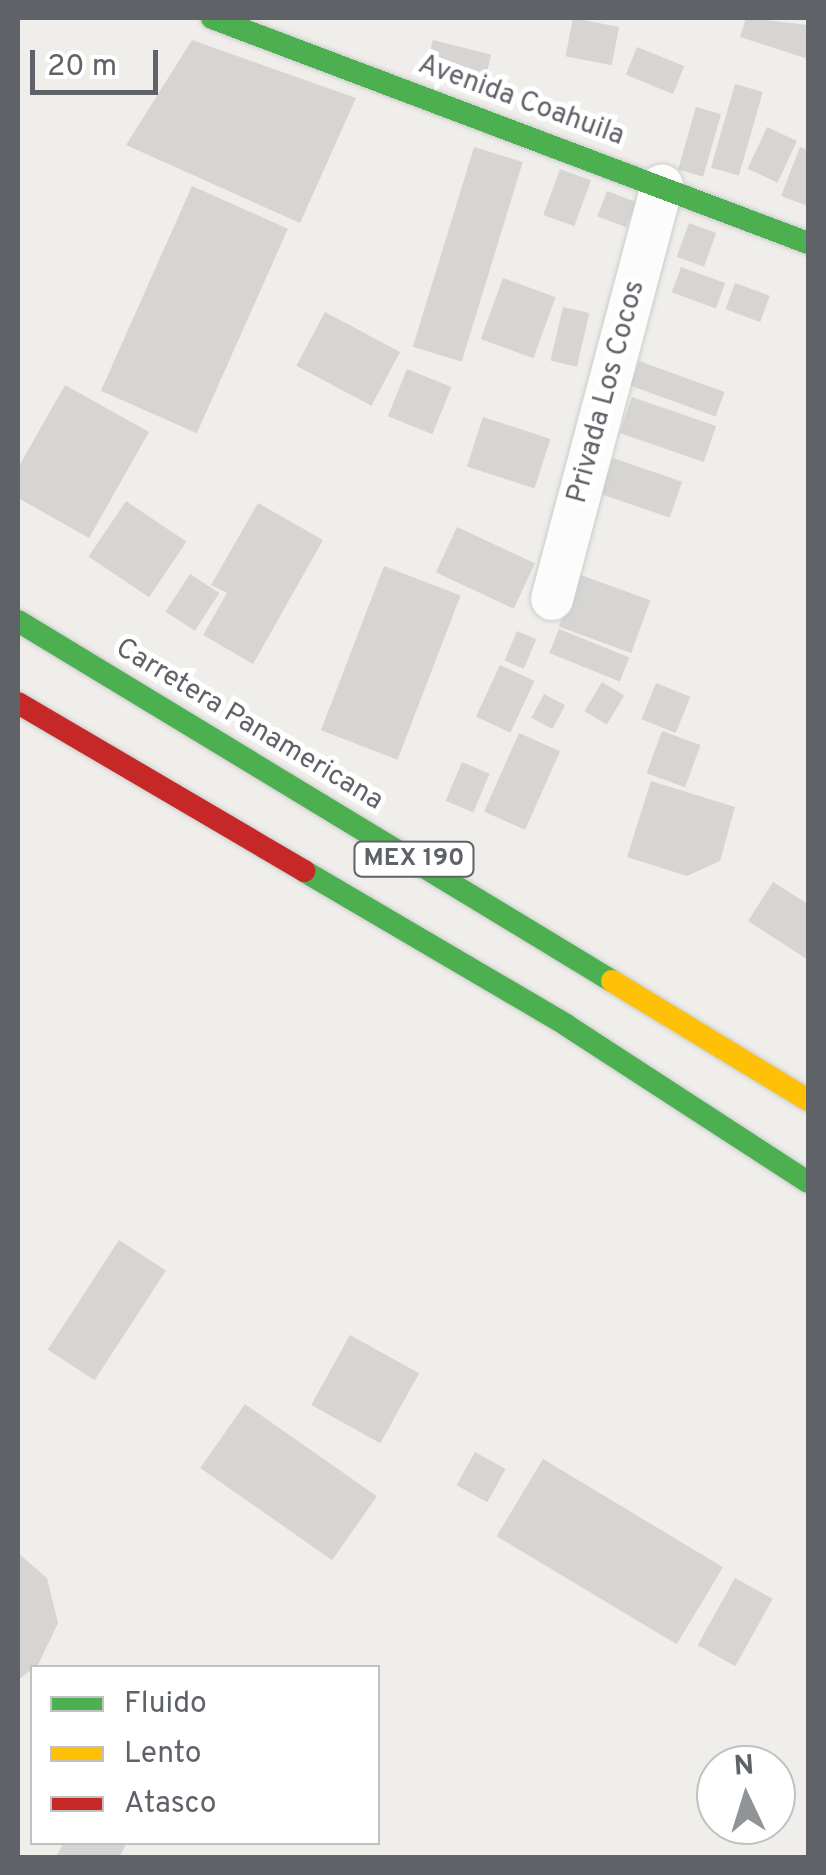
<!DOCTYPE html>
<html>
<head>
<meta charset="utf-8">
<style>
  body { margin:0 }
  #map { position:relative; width:826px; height:1875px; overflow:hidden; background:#efeeea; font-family:Overpass,sans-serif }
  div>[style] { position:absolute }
  .building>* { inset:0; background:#d6d5d3; transform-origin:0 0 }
  .roads { filter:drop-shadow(0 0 2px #cbcccc) drop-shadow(0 0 2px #cbcccc) }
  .street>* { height:42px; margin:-21px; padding:0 21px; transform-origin:21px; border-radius:21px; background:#fdfcfc }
  .fast>* { height:22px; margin:-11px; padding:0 11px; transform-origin:11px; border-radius:11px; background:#4caf50 }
  .slow>* { height:22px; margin:-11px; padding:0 11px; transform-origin:11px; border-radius:11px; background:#ffc107 }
  .jam>* { height:22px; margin:-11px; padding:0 11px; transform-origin:11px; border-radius:11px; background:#c62828 }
  span { translate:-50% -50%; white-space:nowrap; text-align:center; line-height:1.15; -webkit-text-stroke:10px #fff; paint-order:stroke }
  .shield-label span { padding:2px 8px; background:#fff; border:2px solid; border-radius:8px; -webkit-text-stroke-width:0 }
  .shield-label { font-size:25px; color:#5f6368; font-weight:700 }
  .street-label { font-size:28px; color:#5f6368 }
  .frame { position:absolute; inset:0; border:20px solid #5f6368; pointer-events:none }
  .legend { position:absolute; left:30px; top:1665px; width:350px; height:180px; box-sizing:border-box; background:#fff; border:2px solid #bfc1c3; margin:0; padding:12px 18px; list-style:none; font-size:30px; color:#5f6368 }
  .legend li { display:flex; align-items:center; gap:20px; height:50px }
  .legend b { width:50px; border:2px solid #bfc1c3 }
  .north { position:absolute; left:696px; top:1745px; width:100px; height:100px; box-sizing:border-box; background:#fff; border:2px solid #bfc1c3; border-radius:50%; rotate:356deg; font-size:28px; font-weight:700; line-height:40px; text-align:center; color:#5f6368 }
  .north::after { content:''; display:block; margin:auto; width:35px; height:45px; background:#919496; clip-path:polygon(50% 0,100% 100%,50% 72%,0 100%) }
  .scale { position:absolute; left:30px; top:50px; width:128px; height:45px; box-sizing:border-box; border:5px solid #5f6368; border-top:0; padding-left:12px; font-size:30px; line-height:35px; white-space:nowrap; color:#5f6368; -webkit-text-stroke:8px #fff; paint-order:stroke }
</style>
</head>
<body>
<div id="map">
  <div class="building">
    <i style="left:573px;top:18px;width:47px;height:39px;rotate:11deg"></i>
    <i style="clip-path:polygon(746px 18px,808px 25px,808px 59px,740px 37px)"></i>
    <i style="clip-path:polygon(192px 40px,356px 98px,300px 223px,126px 145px)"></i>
    <i style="left:433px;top:40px;width:60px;height:33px;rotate:14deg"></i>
    <i style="left:637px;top:47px;width:51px;height:30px;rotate:22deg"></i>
    <i style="left:735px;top:84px;width:29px;height:87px;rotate:16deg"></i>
    <i style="left:696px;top:107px;width:26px;height:65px;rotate:16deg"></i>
    <i style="left:767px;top:127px;width:33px;height:46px;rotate:25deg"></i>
    <i style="left:474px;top:147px;width:51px;height:209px;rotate:17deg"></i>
    <i style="clip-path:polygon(800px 147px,808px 150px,808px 206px,781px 196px)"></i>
    <i style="left:560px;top:169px;width:33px;height:49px;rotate:20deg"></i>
    <i style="left:192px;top:186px;width:105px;height:224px;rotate:24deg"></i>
    <i style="left:607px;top:191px;width:31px;height:27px;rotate:21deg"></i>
    <i style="left:689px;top:223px;width:29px;height:36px;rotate:20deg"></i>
    <i style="left:681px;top:267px;width:47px;height:27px;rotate:20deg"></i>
    <i style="left:503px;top:278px;width:56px;height:65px;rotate:20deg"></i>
    <i style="left:735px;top:283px;width:37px;height:28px;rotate:20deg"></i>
    <i style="left:563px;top:307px;width:27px;height:55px;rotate:13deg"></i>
    <i style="left:325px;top:312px;width:85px;height:61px;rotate:28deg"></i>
    <i style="left:639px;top:361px;width:91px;height:26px;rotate:20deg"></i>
    <i style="left:407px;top:369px;width:48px;height:51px;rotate:22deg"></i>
    <i style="clip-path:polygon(65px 385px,149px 432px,89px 538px,18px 498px,18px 468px)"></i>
    <i style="left:632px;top:397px;width:89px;height:38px;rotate:19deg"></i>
    <i style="left:483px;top:417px;width:71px;height:52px;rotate:18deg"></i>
    <i style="left:613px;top:458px;width:73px;height:38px;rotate:19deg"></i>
    <i style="left:126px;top:501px;width:73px;height:67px;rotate:34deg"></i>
    <i style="clip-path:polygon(258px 503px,323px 540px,253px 664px,203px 635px,227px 593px,211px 585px)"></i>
    <i style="left:457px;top:527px;width:86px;height:50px;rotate:25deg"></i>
    <i style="left:384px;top:566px;width:82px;height:176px;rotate:21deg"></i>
    <i style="left:190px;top:574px;width:35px;height:45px;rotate:33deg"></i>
    <i style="left:578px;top:574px;width:77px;height:56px;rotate:20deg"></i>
    <i style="left:559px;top:629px;width:76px;height:26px;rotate:22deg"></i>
    <i style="left:517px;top:631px;width:21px;height:32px;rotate:23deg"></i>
    <i style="left:500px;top:665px;width:38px;height:57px;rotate:25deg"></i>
    <i style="left:602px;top:682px;width:26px;height:34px;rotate:31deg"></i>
    <i style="left:656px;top:683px;width:37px;height:39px;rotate:22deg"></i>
    <i style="left:544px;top:694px;width:24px;height:27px;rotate:28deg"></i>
    <i style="left:662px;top:731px;width:41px;height:45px;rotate:20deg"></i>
    <i style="left:519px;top:733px;width:45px;height:86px;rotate:24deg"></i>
    <i style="left:462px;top:762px;width:30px;height:42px;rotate:23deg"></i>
    <i style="clip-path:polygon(651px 781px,735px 807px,720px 861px,687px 876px,627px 857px)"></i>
    <i style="clip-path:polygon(773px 882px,808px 904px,808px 960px,748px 921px)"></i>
    <i style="left:119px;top:1240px;width:56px;height:131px;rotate:33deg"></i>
    <i style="left:350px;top:1335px;width:79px;height:80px;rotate:29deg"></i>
    <i style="left:245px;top:1404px;width:161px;height:78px;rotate:35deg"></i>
    <i style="left:475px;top:1452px;width:35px;height:38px;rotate:29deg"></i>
    <i style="left:543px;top:1459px;width:210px;height:90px;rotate:31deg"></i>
    <i style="clip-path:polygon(18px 1553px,47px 1578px,58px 1623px,38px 1665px,18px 1680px)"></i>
    <i style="left:735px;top:1578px;width:43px;height:77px;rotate:29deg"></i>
    <i style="clip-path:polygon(64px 1842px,127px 1842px,119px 1858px,55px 1858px)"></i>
  </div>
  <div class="roads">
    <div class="street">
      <i style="left:552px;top:599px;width:428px;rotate:-75.1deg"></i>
    </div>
    <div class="fast">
      <i style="left:212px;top:18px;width:637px;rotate:20.68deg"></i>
      <i style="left:18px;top:621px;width:695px;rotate:31.22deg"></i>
      <i style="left:304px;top:871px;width:304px;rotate:30.4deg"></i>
      <i style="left:566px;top:1025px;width:288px;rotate:33deg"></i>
    </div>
    <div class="slow">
      <i style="left:612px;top:981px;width:229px;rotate:31.3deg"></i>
    </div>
    <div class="jam">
      <i style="left:18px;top:703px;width:332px;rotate:30.4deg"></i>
    </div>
  </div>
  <div class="shield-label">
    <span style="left:414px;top:859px">MEX 190</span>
  </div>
  <div class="street-label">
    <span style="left:521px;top:101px;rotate:20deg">Avenida Coahuila</span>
    <span style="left:607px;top:392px;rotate:-75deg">Privada Los Cocos</span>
    <span style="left:249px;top:725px;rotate:31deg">Carretera Panamericana</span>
  </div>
  <div class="frame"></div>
  <ul class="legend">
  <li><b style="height:12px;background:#4caf50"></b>Fluido</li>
  <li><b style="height:12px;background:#ffc107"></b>Lento</li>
  <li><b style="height:12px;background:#c62828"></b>Atasco</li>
  </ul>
  <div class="north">N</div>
  <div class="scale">20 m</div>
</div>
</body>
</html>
